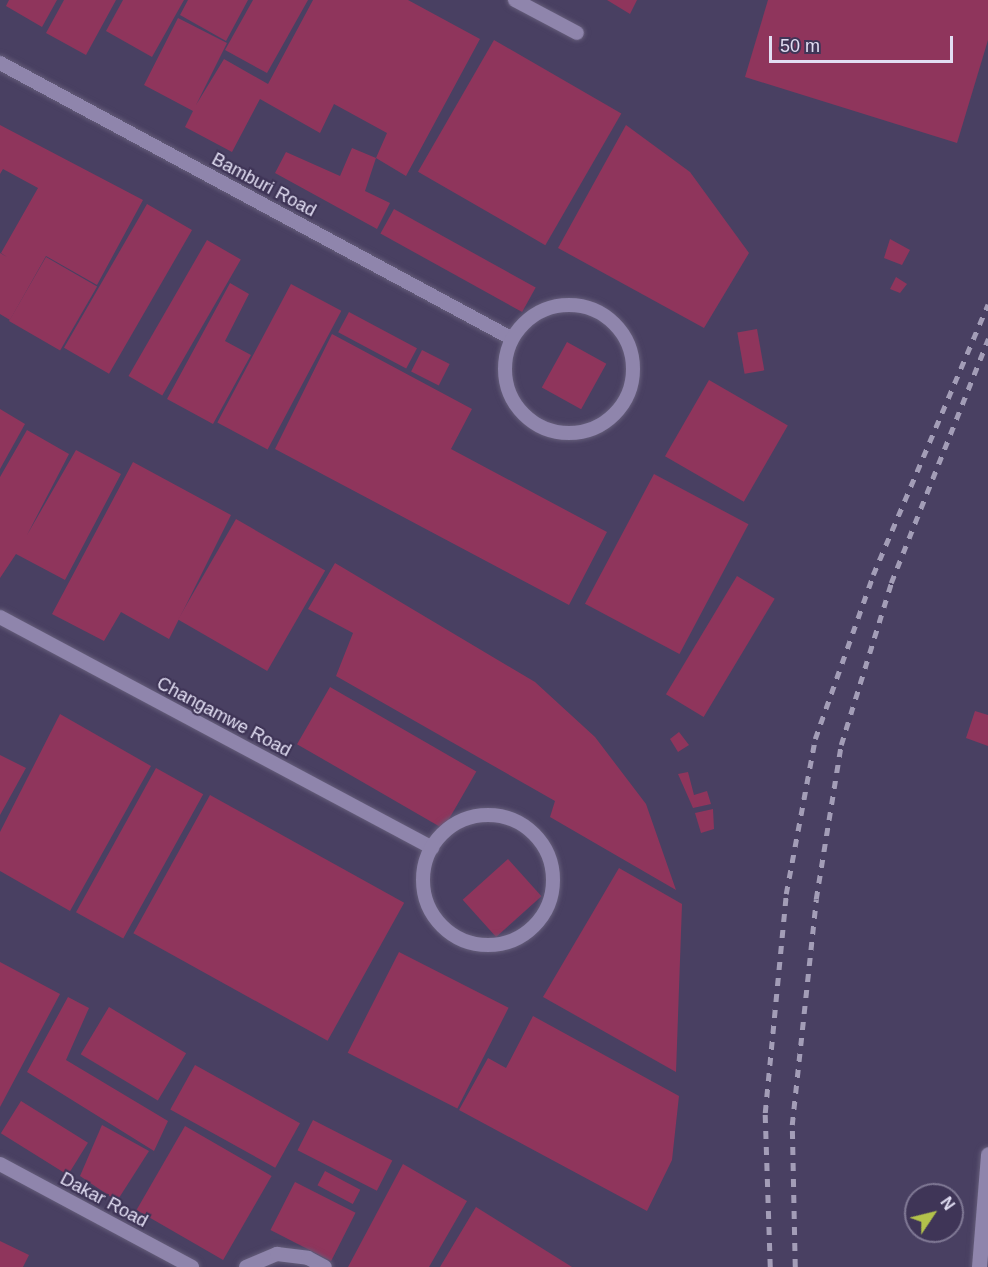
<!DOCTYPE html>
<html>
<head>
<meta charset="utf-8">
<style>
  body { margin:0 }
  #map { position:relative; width:988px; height:1267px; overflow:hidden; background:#494062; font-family:Helvetica,sans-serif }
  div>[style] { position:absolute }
  .building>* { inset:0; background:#8f355c; transform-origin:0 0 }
  .roads { filter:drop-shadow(0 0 2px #655d7a) drop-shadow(0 0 2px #655d7a) }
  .lane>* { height:14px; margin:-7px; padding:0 7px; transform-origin:7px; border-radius:7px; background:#8f85ac }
  .lane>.ring { margin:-7px; padding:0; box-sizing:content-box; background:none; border:14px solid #8f85ac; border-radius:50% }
  .street>* { height:15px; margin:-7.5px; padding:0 7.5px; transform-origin:7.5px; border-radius:7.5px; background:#8f85ac }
  .rail>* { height:4.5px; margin-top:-2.25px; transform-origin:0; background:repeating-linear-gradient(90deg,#a39db7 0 8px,transparent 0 16px) }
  span { translate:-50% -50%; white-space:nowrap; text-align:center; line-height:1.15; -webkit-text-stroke:4.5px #3f3557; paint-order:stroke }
  .street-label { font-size:18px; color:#e2def3 }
  .north { position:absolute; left:904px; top:1183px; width:60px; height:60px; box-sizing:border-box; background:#3f3557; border:2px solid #807995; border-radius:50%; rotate:55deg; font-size:16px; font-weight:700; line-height:24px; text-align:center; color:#e2def3 }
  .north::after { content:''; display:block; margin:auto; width:21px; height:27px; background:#b3c24b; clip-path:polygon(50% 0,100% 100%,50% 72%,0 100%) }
  .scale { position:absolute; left:769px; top:36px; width:184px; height:27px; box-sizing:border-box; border:3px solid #e2def3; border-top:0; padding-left:8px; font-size:18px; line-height:21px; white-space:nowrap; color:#e2def3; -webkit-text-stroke:4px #3f3557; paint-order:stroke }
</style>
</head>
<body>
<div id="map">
  <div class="building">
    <i style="clip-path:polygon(9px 0,57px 0,42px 27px,6px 6px)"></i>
    <i style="clip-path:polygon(64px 0,116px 0,86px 55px,46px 33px)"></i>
    <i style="clip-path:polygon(123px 0,184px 0,152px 57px,106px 31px)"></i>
    <i style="clip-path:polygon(188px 0,248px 0,226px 41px,180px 15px)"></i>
    <i style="clip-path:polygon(253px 0,308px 0,267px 73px,225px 50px)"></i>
    <i style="clip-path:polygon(313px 0,408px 0,480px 39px,406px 176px,376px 158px,365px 191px,390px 203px,377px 229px,275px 173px,286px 152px,340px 176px,352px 148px,376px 158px,387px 133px,334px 104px,320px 133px,260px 99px,232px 152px,185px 127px,193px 111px,144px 85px,178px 18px,227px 43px,196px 105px,224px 59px,268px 84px)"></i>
    <i style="clip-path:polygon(607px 0,637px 0,630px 14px)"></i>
    <i style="clip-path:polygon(768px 0,988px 0,988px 40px,957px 143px,745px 77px)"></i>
    <i style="left:494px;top:40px;width:147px;height:152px;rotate:30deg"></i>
    <i style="clip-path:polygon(0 125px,143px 200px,97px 285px,46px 256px,10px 320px,0 314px,0 253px,7px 257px,1px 253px,38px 188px,3px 169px,0 174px)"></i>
    <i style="clip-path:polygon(626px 125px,690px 172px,749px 253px,704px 328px,558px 248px)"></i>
    <i style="left:147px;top:204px;width:52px;height:166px;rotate:30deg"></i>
    <i style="left:394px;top:209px;width:162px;height:28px;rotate:29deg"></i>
    <i style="clip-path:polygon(890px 239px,910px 250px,902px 265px,884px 258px)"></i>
    <i style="left:207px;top:240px;width:39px;height:157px;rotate:30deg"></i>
    <i style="left:46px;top:257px;width:59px;height:74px;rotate:30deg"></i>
    <i style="clip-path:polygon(896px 277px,907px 284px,900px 293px,890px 289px)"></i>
    <i style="clip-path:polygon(230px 283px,249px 294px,225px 341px,251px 355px,213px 424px,167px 399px)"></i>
    <i style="left:291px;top:284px;width:57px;height:157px;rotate:28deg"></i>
    <i style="left:349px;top:312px;width:77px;height:23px;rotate:28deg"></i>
    <i style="left:757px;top:329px;width:42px;height:20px;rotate:80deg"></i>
    <i style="clip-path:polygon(332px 334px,472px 409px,451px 449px,607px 532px,569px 605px,275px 449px)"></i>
    <i style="left:567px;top:342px;width:45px;height:52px;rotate:29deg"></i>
    <i style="left:422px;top:350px;width:31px;height:24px;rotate:27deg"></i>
    <i style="left:709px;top:380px;width:91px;height:88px;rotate:30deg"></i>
    <i style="clip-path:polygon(0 409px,25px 424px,0 469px)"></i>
    <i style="clip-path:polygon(27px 430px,69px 454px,27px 535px,76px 450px,121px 474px,65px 580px,16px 554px,0 578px,0 477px)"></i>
    <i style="clip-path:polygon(133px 462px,231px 515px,169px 639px,121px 612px,104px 641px,52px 614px)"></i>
    <i style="left:654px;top:474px;width:107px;height:147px;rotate:28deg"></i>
    <i style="left:236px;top:519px;width:103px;height:116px;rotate:30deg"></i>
    <i style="clip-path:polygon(335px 563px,535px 682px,595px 737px,646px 804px,676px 890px,550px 817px,555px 801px,336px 676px,353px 633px,308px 609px)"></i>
    <i style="left:737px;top:576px;width:44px;height:138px;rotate:31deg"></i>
    <i style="left:330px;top:687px;width:169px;height:66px;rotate:30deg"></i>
    <i style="clip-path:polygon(975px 711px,988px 715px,988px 746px,966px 738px)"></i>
    <i style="clip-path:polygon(60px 714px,151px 766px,70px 911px,0 871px,0 832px)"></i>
    <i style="clip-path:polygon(679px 732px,689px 745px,678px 752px,670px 739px)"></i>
    <i style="clip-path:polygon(0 755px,26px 768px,0 815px)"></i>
    <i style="left:156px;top:768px;width:54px;height:165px;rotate:29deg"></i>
    <i style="clip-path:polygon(688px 772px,694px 795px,707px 791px,711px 804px,693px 808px,678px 774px)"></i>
    <i style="left:210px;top:795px;width:222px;height:158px;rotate:29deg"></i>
    <i style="clip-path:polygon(713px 809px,714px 829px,701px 833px,695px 813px)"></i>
    <i style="left:508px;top:859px;width:50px;height:61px;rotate:48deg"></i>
    <i style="clip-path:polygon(619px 868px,682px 904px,676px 1072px,543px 997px)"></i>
    <i style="left:399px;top:952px;width:123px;height:113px;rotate:27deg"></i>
    <i style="clip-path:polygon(0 962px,60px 994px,0 1107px)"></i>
    <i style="clip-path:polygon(68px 997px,89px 1008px,66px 1060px,168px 1121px,154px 1151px,27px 1072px)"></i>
    <i style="left:109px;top:1007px;width:90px;height:55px;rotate:31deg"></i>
    <i style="clip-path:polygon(533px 1016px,679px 1096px,672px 1160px,647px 1211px,459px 1110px,488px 1058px,506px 1068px)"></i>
    <i style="left:195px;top:1065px;width:120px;height:51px;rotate:29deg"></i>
    <i style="left:21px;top:1101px;width:79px;height:38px;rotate:32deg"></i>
    <i style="left:313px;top:1120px;width:89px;height:34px;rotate:27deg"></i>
    <i style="clip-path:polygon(102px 1125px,149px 1151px,117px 1201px,80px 1176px)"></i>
    <i style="left:185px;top:1126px;width:100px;height:97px;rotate:30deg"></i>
    <i style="clip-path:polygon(403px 1164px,467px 1201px,429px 1267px,348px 1267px)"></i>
    <i style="left:325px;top:1171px;width:40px;height:16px;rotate:28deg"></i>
    <i style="left:295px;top:1182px;width:68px;height:54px;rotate:27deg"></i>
    <i style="clip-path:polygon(476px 1207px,572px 1267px,440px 1267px)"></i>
    <i style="clip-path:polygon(0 1241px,29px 1255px,23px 1267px,0 1267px)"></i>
  </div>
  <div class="roads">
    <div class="lane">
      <i style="left:515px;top:0;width:70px;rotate:28deg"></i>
      <i style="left:0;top:63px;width:580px;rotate:28.29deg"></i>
      <i class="ring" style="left:505px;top:305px;width:114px;height:114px"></i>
      <i style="left:0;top:617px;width:490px;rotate:28.1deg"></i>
      <i class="ring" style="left:423px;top:815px;width:116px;height:116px"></i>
      <i style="left:0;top:1164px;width:218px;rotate:28.2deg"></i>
      <i style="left:246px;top:1267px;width:34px;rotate:-23deg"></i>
      <i style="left:277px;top:1254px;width:31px;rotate:7deg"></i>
      <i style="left:308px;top:1258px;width:19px;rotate:28deg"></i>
    </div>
    <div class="street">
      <i style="left:979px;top:1267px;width:113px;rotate:-85.4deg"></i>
    </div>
  </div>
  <div class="rail">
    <i style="left:770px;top:1267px;width:154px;rotate:-91.9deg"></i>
    <i style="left:765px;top:1113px;width:220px;rotate:-84.5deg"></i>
    <i style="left:786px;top:894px;width:158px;rotate:-79.4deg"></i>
    <i style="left:815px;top:739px;width:174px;rotate:-70.5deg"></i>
    <i style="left:873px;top:575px;width:294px;rotate:-67deg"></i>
    <i style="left:795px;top:1267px;width:142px;rotate:-91.2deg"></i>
    <i style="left:792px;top:1125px;width:227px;rotate:-83.9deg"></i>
    <i style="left:816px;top:899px;width:156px;rotate:-80.8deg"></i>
    <i style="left:841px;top:745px;width:170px;rotate:-72.8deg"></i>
    <i style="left:891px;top:583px;width:263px;rotate:-68.3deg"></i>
  </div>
  <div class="street-label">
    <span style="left:264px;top:185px;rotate:28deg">Bamburi Road</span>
    <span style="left:224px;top:717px;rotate:28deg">Changamwe Road</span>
    <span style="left:104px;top:1200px;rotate:28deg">Dakar Road</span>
  </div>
  <div class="north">N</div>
  <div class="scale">50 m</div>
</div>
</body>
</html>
